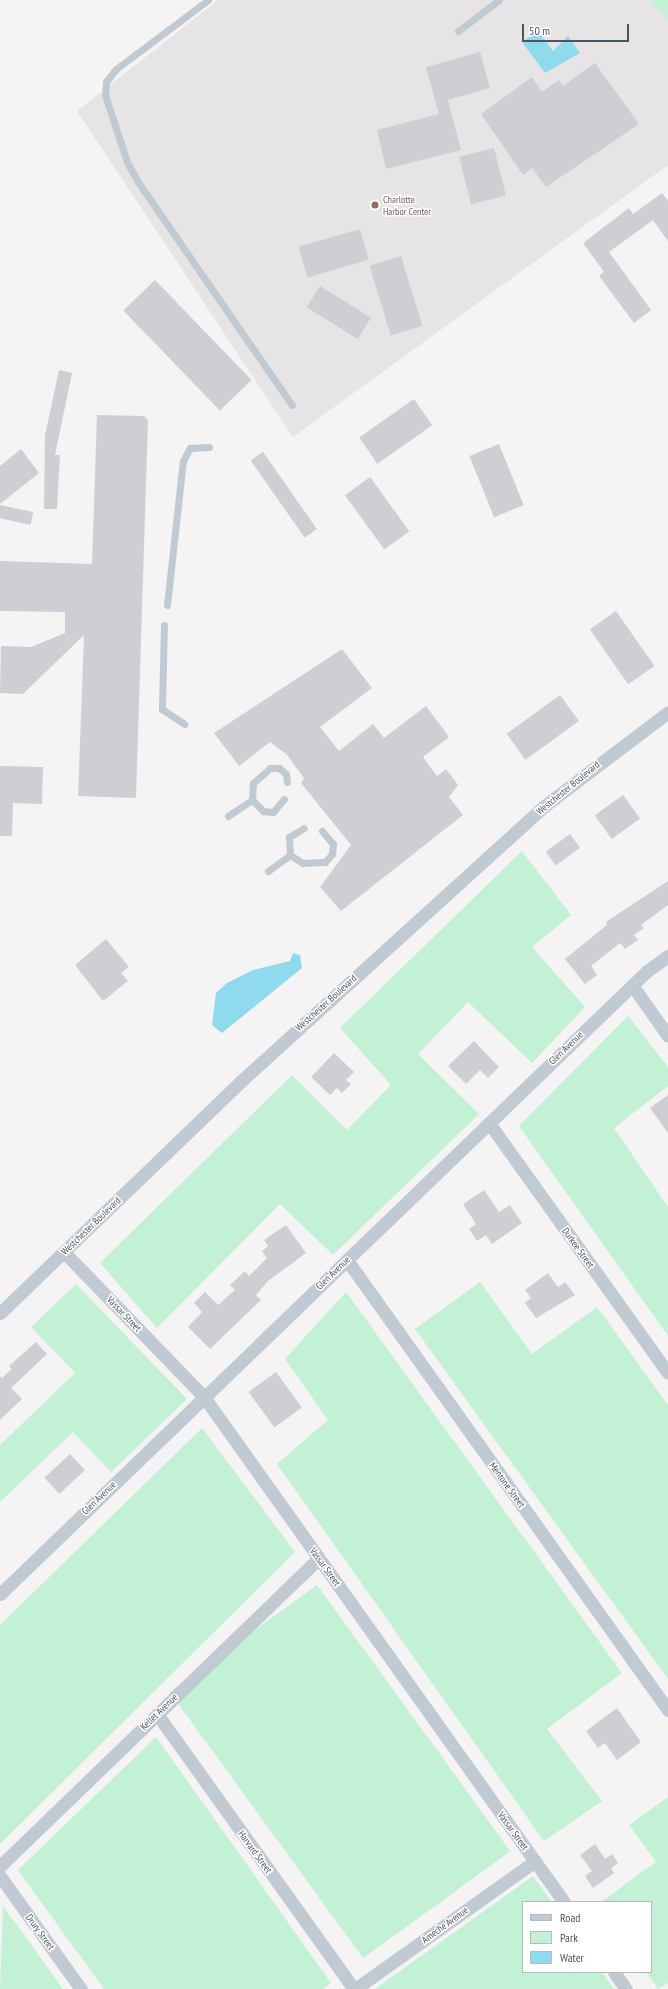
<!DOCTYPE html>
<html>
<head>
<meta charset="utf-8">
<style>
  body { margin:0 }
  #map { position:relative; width:668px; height:1989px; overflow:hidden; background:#f5f3f3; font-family:"PT Sans Narrow",sans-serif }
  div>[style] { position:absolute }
  .education>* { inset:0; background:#e6e4e5 }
  .green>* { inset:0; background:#c3f1d5; transform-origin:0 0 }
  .water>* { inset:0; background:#90daee }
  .building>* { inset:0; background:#cdcfd5; transform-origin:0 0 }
  .service>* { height:7px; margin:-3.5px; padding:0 3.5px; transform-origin:3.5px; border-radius:3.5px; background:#c1cad2 }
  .minor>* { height:13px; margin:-6.5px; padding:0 6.5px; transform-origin:6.5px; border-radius:6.5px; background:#c1cad2 }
  .dots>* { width:11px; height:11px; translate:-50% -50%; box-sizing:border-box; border:2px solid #fff; border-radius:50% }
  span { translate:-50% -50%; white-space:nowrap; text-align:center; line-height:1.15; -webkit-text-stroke:3px #fff; paint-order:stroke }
  .education-label { font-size:10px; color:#785e54 }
  .left { translate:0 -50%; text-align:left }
  .street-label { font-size:10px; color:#4a5661 }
  .legend { position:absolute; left:522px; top:1901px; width:130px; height:72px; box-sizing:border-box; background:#fff; border:1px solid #b7bbc0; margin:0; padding:5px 7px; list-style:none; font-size:12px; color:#4a5661 }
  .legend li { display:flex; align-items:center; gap:8px; height:20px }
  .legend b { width:20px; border:1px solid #b7bbc0 }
  .scale { position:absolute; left:522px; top:24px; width:107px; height:18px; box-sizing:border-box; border:2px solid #4a5661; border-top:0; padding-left:5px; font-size:12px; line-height:14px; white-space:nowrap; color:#4a5661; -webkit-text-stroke:3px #fff; paint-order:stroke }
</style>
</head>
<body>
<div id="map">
  <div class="education">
    <i style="clip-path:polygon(218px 0,668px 0,668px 165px,293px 437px,77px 111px)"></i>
  </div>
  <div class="green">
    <i style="clip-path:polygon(651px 0,668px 0,668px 20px)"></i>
    <i style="clip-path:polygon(522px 851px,571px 915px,532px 947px,585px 1007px,532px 1063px,468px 1002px,418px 1054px,479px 1114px,333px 1255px,280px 1204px,157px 1328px,100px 1263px,292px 1075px,347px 1130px,391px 1085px,340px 1028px)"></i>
    <i style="clip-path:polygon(628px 1016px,668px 1067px,668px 1086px,614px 1128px,668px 1207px,668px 1336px,519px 1126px)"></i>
    <i style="clip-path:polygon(480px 1282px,532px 1354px,597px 1307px,668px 1405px,668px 1679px,415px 1329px)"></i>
    <i style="clip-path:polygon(76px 1284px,187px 1399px,111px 1472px,73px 1432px,0 1502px,0 1445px,75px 1373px,31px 1327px)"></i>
    <i style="clip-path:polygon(346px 1292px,622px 1673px,547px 1729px,602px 1801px,544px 1841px,277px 1464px,328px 1420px,285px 1359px)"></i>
    <i style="clip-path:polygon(202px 1428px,295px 1552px,0 1844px,0 1625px)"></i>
    <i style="left:317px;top:1585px;width:329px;height:182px;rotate:54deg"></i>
    <i style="clip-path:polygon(156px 1737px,331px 1983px,323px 1989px,104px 1989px,18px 1870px)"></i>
    <i style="clip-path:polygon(668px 1797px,668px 1983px,658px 1989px,646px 1972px,651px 1972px,651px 1902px,601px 1902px,656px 1862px,629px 1825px)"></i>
    <i style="clip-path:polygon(533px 1876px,552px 1902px,523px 1902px,523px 1972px,602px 1972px,614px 1989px,375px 1989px)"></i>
    <i style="clip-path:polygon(3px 1906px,63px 1989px,0 1989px)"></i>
  </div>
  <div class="water">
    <i style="clip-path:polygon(538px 31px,553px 51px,568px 36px,580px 53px,545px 73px,522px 42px)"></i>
    <i style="clip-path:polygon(293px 953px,300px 955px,302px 968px,222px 1033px,212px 1025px,216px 993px,227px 983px,253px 970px,290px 961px)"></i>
  </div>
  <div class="building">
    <i style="clip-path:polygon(480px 52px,490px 88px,448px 100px,461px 150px,386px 169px,377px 130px,439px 114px,426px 67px)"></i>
    <i style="clip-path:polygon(595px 63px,639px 124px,546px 187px,532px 168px,523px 175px,481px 114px,532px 77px,542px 92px,559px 80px,563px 86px)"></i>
    <i style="left:494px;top:148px;width:49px;height:36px;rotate:76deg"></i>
    <i style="clip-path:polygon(662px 193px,668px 201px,668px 241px,653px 220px,609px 252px,651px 310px,634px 323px,599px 276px,604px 272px,583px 243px,629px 208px,633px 214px)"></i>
    <i style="left:360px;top:229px;width:32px;height:64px;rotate:74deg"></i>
    <i style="left:401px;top:256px;width:73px;height:33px;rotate:73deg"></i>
    <i style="left:155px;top:280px;width:139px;height:44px;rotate:46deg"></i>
    <i style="left:320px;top:286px;width:60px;height:25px;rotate:32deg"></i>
    <i style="clip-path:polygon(59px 370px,72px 373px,55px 455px,60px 455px,57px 509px,44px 509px,45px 435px)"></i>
    <i style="left:414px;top:399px;width:32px;height:67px;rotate:55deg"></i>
    <i style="clip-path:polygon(97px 415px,144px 416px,148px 420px,136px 798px,78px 796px,84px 635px,23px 694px,0 693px,1px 646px,31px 647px,65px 633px,65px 612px,0 611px,0 561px,92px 564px)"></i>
    <i style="left:499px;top:444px;width:66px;height:32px;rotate:68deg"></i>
    <i style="clip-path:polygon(21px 449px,39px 473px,0 504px,0 466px)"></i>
    <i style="left:263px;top:452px;width:94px;height:15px;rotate:55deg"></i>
    <i style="left:370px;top:477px;width:67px;height:31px;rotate:54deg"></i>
    <i style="left:0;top:505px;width:34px;height:13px;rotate:12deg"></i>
    <i style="left:616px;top:611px;width:67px;height:32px;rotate:55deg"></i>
    <i style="clip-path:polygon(342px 649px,372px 688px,320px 727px,339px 751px,373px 724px,384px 738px,426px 706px,449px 737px,423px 757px,437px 776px,446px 769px,458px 785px,449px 797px,463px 815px,341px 911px,320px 887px,351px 845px,301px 783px,304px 778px,287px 755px,270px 742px,239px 766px,214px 733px)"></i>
    <i style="left:560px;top:695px;width:32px;height:66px;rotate:54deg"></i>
    <i style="clip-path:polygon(0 766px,43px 767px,42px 804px,13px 803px,12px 836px,0 836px)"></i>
    <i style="left:623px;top:795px;width:29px;height:35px;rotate:54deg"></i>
    <i style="left:570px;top:834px;width:17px;height:30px;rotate:54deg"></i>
    <i style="clip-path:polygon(668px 881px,668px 905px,641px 925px,644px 928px,634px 935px,638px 940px,625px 949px,620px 943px,591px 966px,597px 975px,585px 984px,565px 959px,607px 925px,606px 922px)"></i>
    <i style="clip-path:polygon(106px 939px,129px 967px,121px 973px,128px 981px,103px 1001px,75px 965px)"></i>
    <i style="clip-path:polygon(474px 1041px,499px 1067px,488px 1078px,480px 1070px,466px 1084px,448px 1066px)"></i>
    <i style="clip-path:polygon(334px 1053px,354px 1072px,346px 1080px,351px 1084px,342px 1093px,337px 1088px,330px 1095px,311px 1077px)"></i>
    <i style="clip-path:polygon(668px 1095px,668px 1133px,650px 1108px)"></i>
    <i style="clip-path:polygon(484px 1190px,499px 1212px,510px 1205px,522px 1223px,492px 1244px,486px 1235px,477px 1241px,469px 1229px,476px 1224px,463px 1204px)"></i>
    <i style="clip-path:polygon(286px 1225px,306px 1253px,268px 1281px,256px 1295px,261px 1300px,210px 1349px,188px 1327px,202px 1312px,194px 1303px,205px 1292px,218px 1305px,235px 1290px,230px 1285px,245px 1271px,249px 1276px,267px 1258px,262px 1251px,268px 1246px,264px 1240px)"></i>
    <i style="clip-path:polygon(548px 1273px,558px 1287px,565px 1282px,575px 1295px,536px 1318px,525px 1303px,531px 1298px,525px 1290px)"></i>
    <i style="clip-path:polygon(36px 1342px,47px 1354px,11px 1388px,22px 1399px,0 1420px,0 1376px,2px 1378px,12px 1369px,9px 1366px)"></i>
    <i style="left:276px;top:1372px;width:44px;height:34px;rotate:54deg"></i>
    <i style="left:70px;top:1454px;width:22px;height:35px;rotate:47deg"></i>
    <i style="clip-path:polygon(617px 1708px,641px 1742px,617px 1760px,605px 1743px,598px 1748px,586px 1731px)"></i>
    <i style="clip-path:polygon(595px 1844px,605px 1859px,612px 1854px,618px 1863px,611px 1868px,614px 1873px,593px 1888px,585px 1876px,592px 1871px,580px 1855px)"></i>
  </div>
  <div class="service">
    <i style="left:208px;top:0;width:115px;rotate:143.1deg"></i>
    <i style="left:116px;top:69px;width:16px;rotate:128deg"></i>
    <i style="left:106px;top:82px;width:13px;rotate:94deg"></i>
    <i style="left:105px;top:95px;width:71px;rotate:71.8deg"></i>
    <i style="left:127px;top:162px;width:23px;rotate:61deg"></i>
    <i style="left:138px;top:182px;width:271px;rotate:55.4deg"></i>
    <i style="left:458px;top:31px;width:51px;rotate:-37.1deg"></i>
    <i style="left:167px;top:605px;width:145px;rotate:-83.7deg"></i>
    <i style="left:183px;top:461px;width:15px;rotate:-62deg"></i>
    <i style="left:190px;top:448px;width:19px;rotate:-3deg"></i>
    <i style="left:164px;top:625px;width:84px;rotate:91.4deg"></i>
    <i style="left:162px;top:709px;width:27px;rotate:34deg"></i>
    <i style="left:252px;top:800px;width:17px;rotate:-87deg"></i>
    <i style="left:253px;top:783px;width:23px;rotate:-41deg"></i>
    <i style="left:270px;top:768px;width:9px"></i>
    <i style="left:279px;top:768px;width:9px;rotate:41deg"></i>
    <i style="left:286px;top:774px;width:8px;rotate:83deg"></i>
    <i style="left:228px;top:816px;width:29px;rotate:-34deg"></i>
    <i style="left:252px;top:800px;width:16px;rotate:45deg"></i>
    <i style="left:263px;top:811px;width:10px;rotate:6deg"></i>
    <i style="left:273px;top:812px;width:17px;rotate:-50deg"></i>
    <i style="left:290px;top:855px;width:18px;rotate:-93deg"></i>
    <i style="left:289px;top:837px;width:17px;rotate:-31deg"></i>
    <i style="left:268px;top:871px;width:27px;rotate:-36deg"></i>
    <i style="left:290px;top:855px;width:15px;rotate:32deg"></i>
    <i style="left:303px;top:863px;width:22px;rotate:-3deg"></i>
    <i style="left:325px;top:862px;width:11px;rotate:-49deg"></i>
    <i style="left:332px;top:854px;width:10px;rotate:-84deg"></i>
    <i style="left:333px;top:844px;width:17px;rotate:-130deg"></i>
  </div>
  <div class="minor">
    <i style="left:632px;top:985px;width:62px;rotate:54.8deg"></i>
    <i style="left:489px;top:1123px;width:307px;rotate:54.4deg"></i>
    <i style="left:64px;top:1252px;width:202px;rotate:46deg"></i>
    <i style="left:204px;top:1397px;width:620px;rotate:54.52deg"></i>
    <i style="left:347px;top:1260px;width:553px;rotate:54.5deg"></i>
    <i style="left:0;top:1313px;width:335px;rotate:-43.9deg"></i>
    <i style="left:241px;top:1081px;width:408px;rotate:-42.2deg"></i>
    <i style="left:543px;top:807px;width:157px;rotate:-37.2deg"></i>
    <i style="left:0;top:1594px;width:898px;rotate:-43.92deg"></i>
    <i style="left:647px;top:971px;width:26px;rotate:-36deg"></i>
    <i style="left:157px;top:1714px;width:338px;rotate:54.4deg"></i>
    <i style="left:0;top:1866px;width:443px;rotate:-44deg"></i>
    <i style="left:0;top:1876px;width:139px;rotate:54.4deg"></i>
    <i style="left:614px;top:1972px;width:21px;rotate:55deg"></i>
    <i style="left:355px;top:1989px;width:221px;rotate:-35.4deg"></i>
  </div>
  <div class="dots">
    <i style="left:375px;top:205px;background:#8d6e63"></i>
  </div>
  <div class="education-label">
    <span class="left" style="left:383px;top:205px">Charlotte<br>Harbor Center</span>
  </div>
  <div class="street-label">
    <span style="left:568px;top:788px;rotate:-39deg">Westchester Boulevard</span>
    <span style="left:326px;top:1003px;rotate:-42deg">Westchester Boulevard</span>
    <span style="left:566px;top:1048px;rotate:-44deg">Glen Avenue</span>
    <span style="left:91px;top:1226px;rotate:-44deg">Westchester Boulevard</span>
    <span style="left:578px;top:1248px;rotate:54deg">Durkee Street</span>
    <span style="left:333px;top:1273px;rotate:-44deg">Glen Avenue</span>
    <span style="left:124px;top:1314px;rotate:46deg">Vassar Street</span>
    <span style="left:507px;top:1485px;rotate:54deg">Mentone Street</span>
    <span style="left:99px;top:1498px;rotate:-44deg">Glen Avenue</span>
    <span style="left:325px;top:1567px;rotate:54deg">Vassar Street</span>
    <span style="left:159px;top:1712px;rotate:-44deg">Kellet Avenue</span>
    <span style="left:513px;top:1831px;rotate:54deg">Vassar Street</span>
    <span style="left:255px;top:1852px;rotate:54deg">Harvard Street</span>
    <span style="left:445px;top:1925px;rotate:-36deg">Ameche Avenue</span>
    <span style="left:40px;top:1932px;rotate:54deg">Drury Street</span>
  </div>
  <ul class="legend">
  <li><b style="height:5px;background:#c1cad2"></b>Road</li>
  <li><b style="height:11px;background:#c3f1d5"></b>Park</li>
  <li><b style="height:11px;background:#90daee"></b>Water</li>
  </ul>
  <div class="scale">50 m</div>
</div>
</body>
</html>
